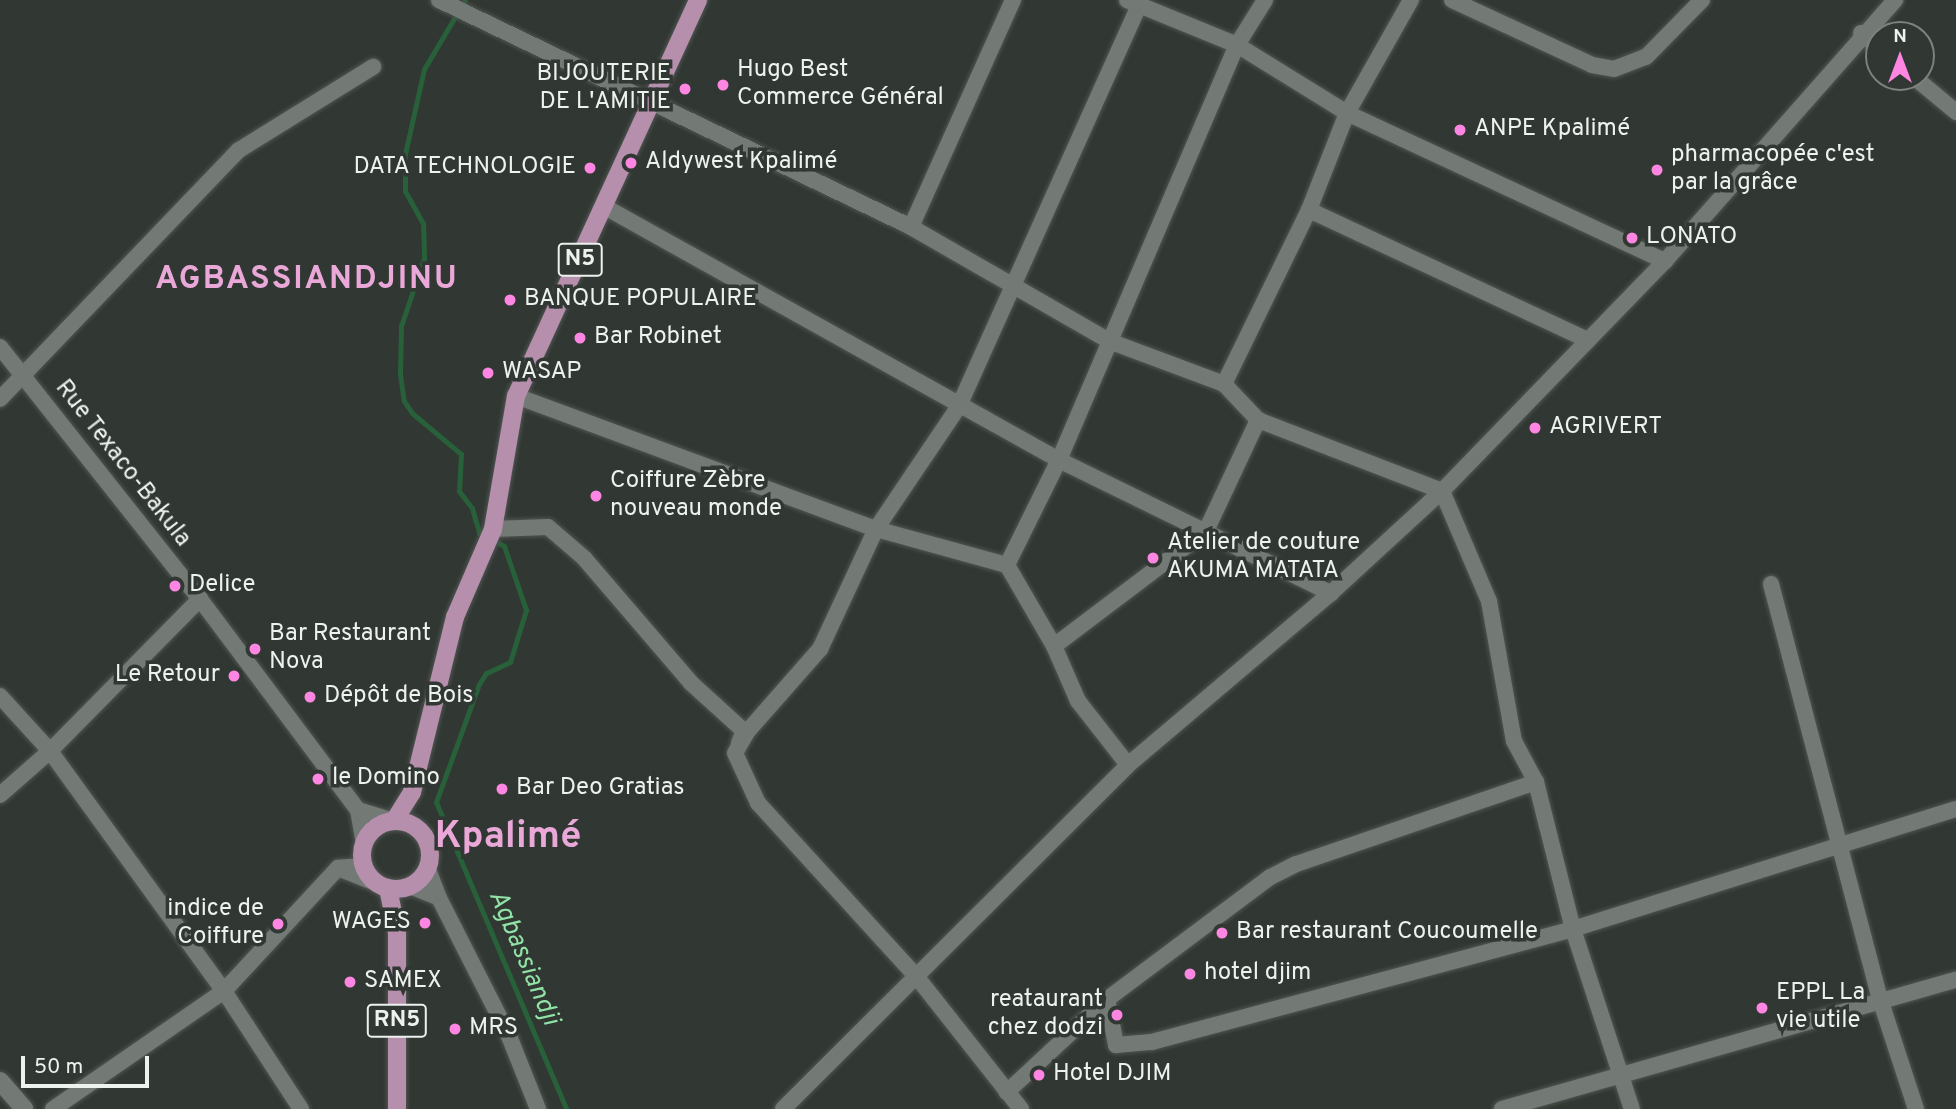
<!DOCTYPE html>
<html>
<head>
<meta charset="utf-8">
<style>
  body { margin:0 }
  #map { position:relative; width:1956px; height:1109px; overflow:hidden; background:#313732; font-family:Overpass,sans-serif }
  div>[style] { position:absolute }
  .stream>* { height:5px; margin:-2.5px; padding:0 2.5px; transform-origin:2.5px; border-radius:2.5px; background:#28603a }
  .roads { filter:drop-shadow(0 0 2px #505551) drop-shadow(0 0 2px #505551) }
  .minor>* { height:16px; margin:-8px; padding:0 8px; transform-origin:8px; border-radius:8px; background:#737a75 }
  .secondary>* { height:18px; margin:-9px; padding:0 9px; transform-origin:9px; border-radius:9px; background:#737a75 }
  .primary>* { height:18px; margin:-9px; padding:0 9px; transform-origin:9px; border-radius:9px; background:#b68fac }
  .primary>.ring { margin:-9px; padding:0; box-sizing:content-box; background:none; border:18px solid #b68fac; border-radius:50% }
  .dots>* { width:19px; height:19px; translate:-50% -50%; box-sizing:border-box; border:4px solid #313732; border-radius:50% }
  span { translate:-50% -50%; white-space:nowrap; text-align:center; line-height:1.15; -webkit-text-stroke:7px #313732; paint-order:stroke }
  .shield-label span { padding:2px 5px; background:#313732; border:2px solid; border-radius:5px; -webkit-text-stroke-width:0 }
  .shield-label { font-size:23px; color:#eef2ef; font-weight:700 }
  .poi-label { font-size:24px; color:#eef2ef }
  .left { translate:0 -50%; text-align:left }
  .right { translate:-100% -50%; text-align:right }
  .street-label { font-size:24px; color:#eef2ef }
  .water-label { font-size:26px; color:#91e2a6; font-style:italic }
  .district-label { font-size:32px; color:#eaa8d9; font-weight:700; letter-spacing:2px }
  .town-label { font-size:38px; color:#eaa8d9; font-weight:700 }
  .north { position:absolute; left:1865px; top:21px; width:70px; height:70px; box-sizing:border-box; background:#313732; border:2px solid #7d827e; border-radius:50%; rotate:0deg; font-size:19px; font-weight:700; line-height:28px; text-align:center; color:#eef2ef }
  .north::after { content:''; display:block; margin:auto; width:24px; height:32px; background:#fd86e3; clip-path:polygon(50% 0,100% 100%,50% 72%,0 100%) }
  .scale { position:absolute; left:21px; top:1056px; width:128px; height:32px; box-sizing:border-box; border:4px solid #eef2ef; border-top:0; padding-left:9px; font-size:21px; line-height:24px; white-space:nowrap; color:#eef2ef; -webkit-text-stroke:5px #313732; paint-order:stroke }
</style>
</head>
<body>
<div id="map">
  <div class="stream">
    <i style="left:465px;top:0;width:80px;rotate:120.7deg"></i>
    <i style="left:424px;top:69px;width:87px;rotate:102.6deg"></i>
    <i style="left:405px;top:154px;width:37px;rotate:90deg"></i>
    <i style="left:405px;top:191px;width:38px;rotate:61deg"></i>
    <i style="left:423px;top:224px;width:34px;rotate:88deg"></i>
    <i style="left:424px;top:258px;width:72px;rotate:108.7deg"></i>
    <i style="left:401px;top:326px;width:48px;rotate:91.2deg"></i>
    <i style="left:400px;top:374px;width:27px;rotate:82deg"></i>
    <i style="left:404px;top:401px;width:14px;rotate:56deg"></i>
    <i style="left:412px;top:413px;width:64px;rotate:39.9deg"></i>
    <i style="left:461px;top:454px;width:37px;rotate:93deg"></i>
    <i style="left:459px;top:491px;width:21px;rotate:53deg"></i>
    <i style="left:472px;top:508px;width:26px;rotate:74deg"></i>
    <i style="left:479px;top:533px;width:28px;rotate:27deg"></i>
    <i style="left:504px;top:546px;width:68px;rotate:71deg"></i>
    <i style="left:526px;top:610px;width:54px;rotate:107.1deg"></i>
    <i style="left:510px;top:662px;width:26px;rotate:155deg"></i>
    <i style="left:486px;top:673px;width:13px;rotate:122deg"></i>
    <i style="left:479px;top:684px;width:126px;rotate:110deg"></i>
    <i style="left:436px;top:802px;width:333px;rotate:67deg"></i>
  </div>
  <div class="roads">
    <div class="minor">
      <i style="left:439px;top:0;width:524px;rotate:25.68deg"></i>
      <i style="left:911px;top:227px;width:228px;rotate:29.9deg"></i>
      <i style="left:1109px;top:341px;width:123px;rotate:20.5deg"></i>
      <i style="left:1224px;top:384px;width:50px;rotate:46.6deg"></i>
      <i style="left:1258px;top:420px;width:197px;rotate:21.1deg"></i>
      <i style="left:1442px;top:491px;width:120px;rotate:66.9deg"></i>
      <i style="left:1489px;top:601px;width:142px;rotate:79.9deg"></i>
      <i style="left:1514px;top:741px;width:47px;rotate:61.8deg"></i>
      <i style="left:1536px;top:782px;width:254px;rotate:161.1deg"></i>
      <i style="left:1296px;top:864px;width:30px;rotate:153deg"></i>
      <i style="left:1269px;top:878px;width:202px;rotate:143.2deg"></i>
      <i style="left:1107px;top:999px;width:137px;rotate:137.1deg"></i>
      <i style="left:1127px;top:0;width:119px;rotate:22.2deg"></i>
      <i style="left:1237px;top:45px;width:129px;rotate:31.7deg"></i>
      <i style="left:1347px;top:113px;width:351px;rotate:25deg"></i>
      <i style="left:1452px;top:0;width:154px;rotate:24.9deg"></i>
      <i style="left:1592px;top:65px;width:22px;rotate:10deg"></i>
      <i style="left:1614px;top:69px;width:34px;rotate:-21deg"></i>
      <i style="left:1646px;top:57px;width:80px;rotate:-45.5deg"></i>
      <i style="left:1861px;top:33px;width:23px;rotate:40deg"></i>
      <i style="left:1914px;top:77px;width:55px;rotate:39.8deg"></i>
      <i style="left:605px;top:207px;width:520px;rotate:29.13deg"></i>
      <i style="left:1059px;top:460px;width:303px;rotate:26.1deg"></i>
      <i style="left:1309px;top:210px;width:308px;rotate:25deg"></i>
      <i style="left:911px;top:227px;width:249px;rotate:-65.8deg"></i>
      <i style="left:0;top:347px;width:322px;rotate:51.6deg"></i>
      <i style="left:200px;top:599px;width:264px;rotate:53.2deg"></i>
      <i style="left:358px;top:810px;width:34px;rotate:80deg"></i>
      <i style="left:1224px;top:384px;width:194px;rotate:-64deg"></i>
      <i style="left:1309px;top:210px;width:104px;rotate:-68.6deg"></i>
      <i style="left:1347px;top:113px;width:130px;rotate:-60.5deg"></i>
      <i style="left:516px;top:396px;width:384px;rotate:20.3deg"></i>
      <i style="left:876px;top:529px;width:136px;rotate:15.4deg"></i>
      <i style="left:1007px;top:565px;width:94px;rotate:59.9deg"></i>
      <i style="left:1054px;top:646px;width:60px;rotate:66.4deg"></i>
      <i style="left:1078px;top:701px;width:81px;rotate:52deg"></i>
      <i style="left:0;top:399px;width:345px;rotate:-46.2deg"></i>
      <i style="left:239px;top:150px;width:158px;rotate:-31.8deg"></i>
      <i style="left:493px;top:529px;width:55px;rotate:-2.1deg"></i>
      <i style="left:548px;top:527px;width:48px;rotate:40.7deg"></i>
      <i style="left:584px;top:558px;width:165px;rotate:49.4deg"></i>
      <i style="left:691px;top:683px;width:72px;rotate:42.2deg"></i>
      <i style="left:744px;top:731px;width:13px;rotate:113deg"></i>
      <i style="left:1007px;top:565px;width:117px;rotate:-63.7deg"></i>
      <i style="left:1059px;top:460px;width:452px;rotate:-66.8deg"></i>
      <i style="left:1237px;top:45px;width:53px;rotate:-58.1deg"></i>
      <i style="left:1771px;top:584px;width:432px;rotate:75.3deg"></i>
      <i style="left:1881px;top:1002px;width:113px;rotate:71.9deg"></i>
      <i style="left:1054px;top:646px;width:191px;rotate:-37.1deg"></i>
      <i style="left:1206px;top:531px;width:123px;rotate:-64.9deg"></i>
      <i style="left:0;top:696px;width:74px;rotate:47.7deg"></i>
      <i style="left:50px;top:751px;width:296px;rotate:54.1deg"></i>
      <i style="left:224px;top:991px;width:141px;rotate:56.9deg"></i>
      <i style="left:1536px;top:782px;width:152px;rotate:75.9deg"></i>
      <i style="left:1573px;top:929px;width:189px;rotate:71.9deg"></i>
      <i style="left:0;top:795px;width:67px;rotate:-41.3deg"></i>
      <i style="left:50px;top:751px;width:214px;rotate:-45.4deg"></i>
      <i style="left:358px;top:810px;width:38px;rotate:17deg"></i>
      <i style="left:364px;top:866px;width:26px;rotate:176deg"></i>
      <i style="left:338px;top:868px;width:54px;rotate:21.8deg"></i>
      <i style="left:410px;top:886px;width:31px;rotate:22deg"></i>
      <i style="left:439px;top:898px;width:33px;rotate:-111deg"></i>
      <i style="left:439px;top:898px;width:155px;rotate:63.1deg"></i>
      <i style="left:509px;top:1036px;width:79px;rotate:68.3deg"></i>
      <i style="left:1107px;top:999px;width:47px;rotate:78.9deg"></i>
      <i style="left:1116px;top:1045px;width:36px;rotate:-5deg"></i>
      <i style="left:1152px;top:1042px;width:436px;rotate:-15deg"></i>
      <i style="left:1573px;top:929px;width:401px;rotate:-17.4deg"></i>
      <i style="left:53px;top:1109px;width:208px;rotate:-34.6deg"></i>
      <i style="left:224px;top:991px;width:168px;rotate:-47.2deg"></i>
      <i style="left:783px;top:1109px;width:487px;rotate:-44.9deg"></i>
      <i style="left:1128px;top:765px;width:266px;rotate:-40.3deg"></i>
      <i style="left:1331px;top:593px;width:151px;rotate:-42.6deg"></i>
      <i style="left:1442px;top:491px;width:320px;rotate:-45.9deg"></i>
      <i style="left:1665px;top:261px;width:348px;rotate:-48.6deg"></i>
      <i style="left:1021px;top:1109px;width:171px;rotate:-128.3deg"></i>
      <i style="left:915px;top:975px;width:233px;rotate:-132.4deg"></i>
      <i style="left:758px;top:803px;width:55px;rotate:-114.7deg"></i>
      <i style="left:735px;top:753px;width:24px;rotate:-60deg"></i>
      <i style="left:747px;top:732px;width:111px;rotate:-48.7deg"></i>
      <i style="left:820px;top:649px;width:132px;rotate:-65deg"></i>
      <i style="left:876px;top:529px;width:148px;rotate:-56deg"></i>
      <i style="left:959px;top:406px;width:439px;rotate:-65.8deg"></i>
      <i style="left:1502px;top:1109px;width:472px;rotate:-15.9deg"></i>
    </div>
    <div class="secondary">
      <i style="left:0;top:1081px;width:37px;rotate:49deg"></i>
    </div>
    <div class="primary">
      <i style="left:394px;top:821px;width:34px;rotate:-58deg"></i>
      <i style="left:412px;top:792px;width:180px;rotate:-76.2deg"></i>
      <i style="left:455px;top:617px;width:96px;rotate:-66.6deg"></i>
      <i style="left:493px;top:529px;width:135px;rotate:-80.2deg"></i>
      <i style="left:516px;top:396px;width:436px;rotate:-65.3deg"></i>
      <i class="ring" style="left:362px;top:821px;width:50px;height:50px"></i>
      <i style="left:388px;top:888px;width:46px;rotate:78.7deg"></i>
      <i style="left:397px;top:933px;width:176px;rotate:90deg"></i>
    </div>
  </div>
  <div class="dots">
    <i style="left:723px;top:85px;background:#fd86e3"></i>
    <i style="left:685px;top:89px;background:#fd86e3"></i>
    <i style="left:1460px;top:130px;background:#fd86e3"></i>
    <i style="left:631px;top:163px;background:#fd86e3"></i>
    <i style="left:590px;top:168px;background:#fd86e3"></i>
    <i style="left:1657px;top:170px;background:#fd86e3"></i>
    <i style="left:1632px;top:238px;background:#fd86e3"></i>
    <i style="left:510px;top:300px;background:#fd86e3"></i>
    <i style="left:580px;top:338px;background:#fd86e3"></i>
    <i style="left:488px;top:373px;background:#fd86e3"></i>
    <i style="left:1535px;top:428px;background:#fd86e3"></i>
    <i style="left:596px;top:496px;background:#fd86e3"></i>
    <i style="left:1153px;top:558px;background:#fd86e3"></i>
    <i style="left:175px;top:586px;background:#fd86e3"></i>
    <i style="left:255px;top:649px;background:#fd86e3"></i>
    <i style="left:234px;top:676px;background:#fd86e3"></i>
    <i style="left:310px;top:697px;background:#fd86e3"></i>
    <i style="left:318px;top:779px;background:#fd86e3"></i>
    <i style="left:502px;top:789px;background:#fd86e3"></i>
    <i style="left:425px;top:923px;background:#fd86e3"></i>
    <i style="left:278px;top:924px;background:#fd86e3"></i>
    <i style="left:1222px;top:933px;background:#fd86e3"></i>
    <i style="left:1190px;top:974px;background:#fd86e3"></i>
    <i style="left:350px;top:982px;background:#fd86e3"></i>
    <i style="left:1762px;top:1008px;background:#fd86e3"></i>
    <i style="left:1117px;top:1015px;background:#fd86e3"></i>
    <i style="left:455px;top:1029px;background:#fd86e3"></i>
    <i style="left:1039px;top:1075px;background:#fd86e3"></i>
  </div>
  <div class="shield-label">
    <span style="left:580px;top:260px">N5</span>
    <span style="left:397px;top:1021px">RN5</span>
  </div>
  <div class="poi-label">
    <span class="left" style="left:737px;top:85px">Hugo Best<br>Commerce Général</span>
    <span class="right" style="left:671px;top:89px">BIJOUTERIE<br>DE L'AMITIE</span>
    <span class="left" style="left:1474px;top:130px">ANPE Kpalimé</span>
    <span class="left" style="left:1671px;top:170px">pharmacopée c'est<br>par la grâce</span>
    <span class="left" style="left:645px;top:163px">Aldywest Kpalimé</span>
    <span class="right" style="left:576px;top:168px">DATA TECHNOLOGIE</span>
    <span class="left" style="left:1646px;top:238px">LONATO</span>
    <span class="left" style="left:524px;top:300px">BANQUE POPULAIRE</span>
    <span class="left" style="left:594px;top:338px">Bar Robinet</span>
    <span class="left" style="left:502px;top:373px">WASAP</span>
    <span class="left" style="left:1549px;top:428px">AGRIVERT</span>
    <span class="left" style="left:610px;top:496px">Coiffure Zèbre<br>nouveau monde</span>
    <span class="left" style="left:1167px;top:558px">Atelier de couture<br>AKUMA MATATA</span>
    <span class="left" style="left:189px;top:586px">Delice</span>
    <span class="left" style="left:269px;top:649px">Bar Restaurant<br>Nova</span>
    <span class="right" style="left:220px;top:676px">Le Retour</span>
    <span class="left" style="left:324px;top:697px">Dépôt de Bois</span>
    <span class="left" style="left:332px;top:779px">le Domino</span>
    <span class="left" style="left:516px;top:789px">Bar Deo Gratias</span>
    <span class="right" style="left:264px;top:924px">indice de<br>Coiffure</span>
    <span class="right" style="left:411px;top:923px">WAGES</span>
    <span class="left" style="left:1236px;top:933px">Bar restaurant Coucoumelle</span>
    <span class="left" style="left:1204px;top:974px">hotel djim</span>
    <span class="left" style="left:364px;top:982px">SAMEX</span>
    <span class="left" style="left:1776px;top:1008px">EPPL La<br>vie utile</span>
    <span class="right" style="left:1103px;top:1015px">reataurant<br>chez dodzi</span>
    <span class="left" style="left:469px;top:1029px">MRS</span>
    <span class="left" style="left:1053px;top:1075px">Hotel DJIM</span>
  </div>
  <div class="street-label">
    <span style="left:122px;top:464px;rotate:52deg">Rue Texaco-Bakula</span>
  </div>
  <div class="water-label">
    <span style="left:523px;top:958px;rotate:67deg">Agbassiandji</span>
  </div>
  <div class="district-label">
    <span style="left:307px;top:280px">AGBASSIANDJINU</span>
  </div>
  <div class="town-label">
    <span style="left:508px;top:838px">Kpalimé</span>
  </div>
  <div class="north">N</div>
  <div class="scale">50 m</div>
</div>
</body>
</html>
